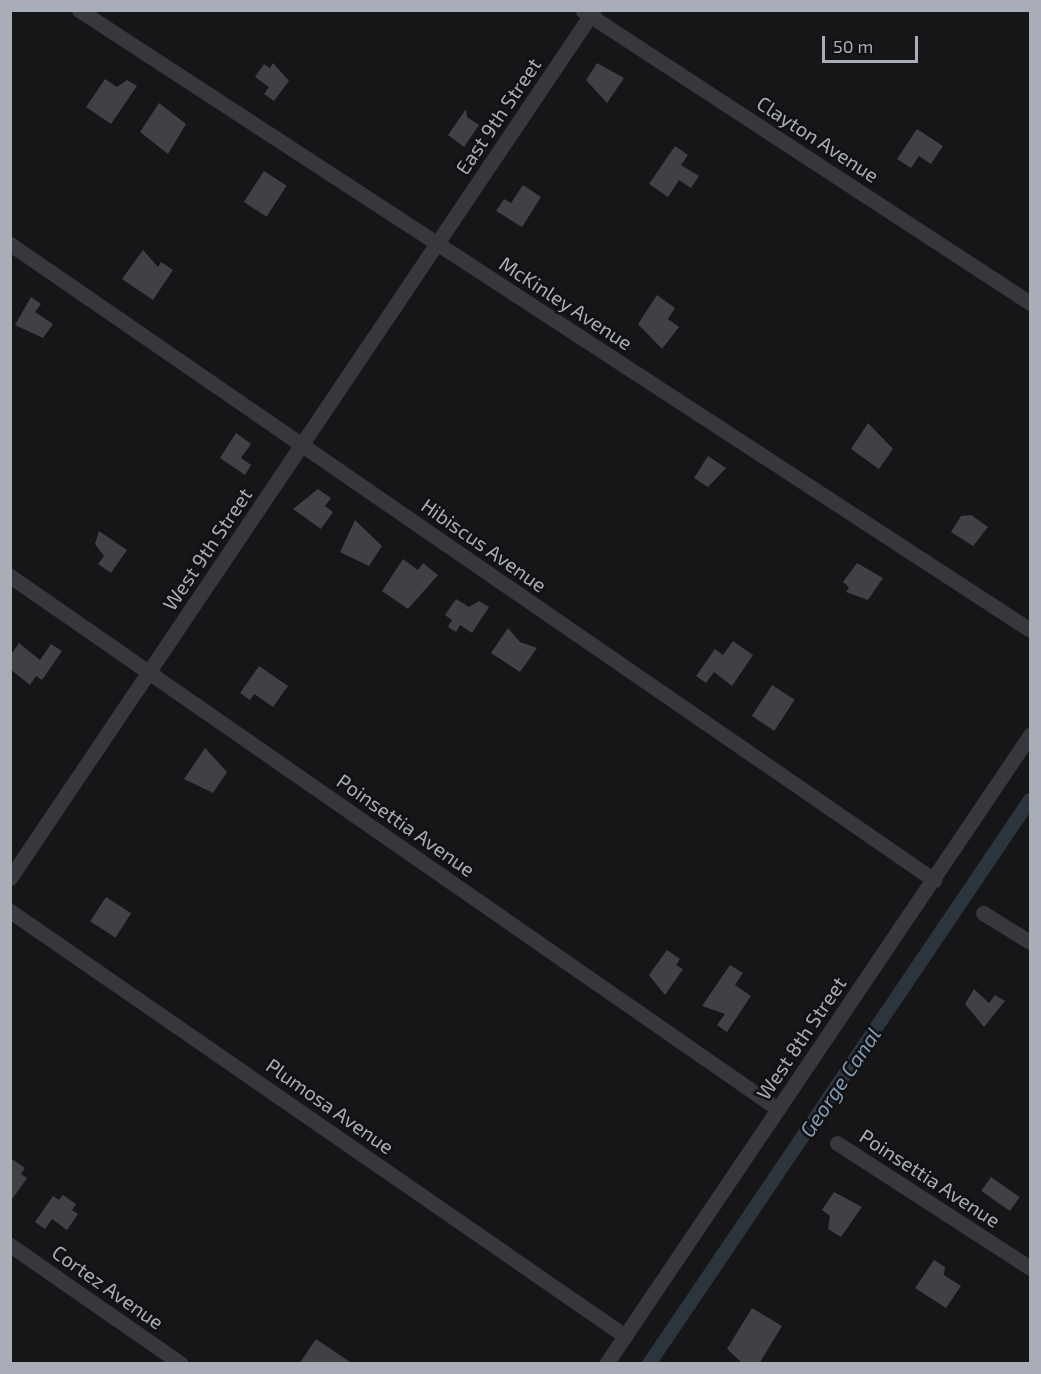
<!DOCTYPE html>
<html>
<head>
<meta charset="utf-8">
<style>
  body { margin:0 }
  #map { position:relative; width:1041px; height:1374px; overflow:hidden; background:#161618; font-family:"Exo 2",sans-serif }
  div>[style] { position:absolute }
  .canal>* { height:14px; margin:-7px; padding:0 7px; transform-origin:7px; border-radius:7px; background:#2c353c }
  .building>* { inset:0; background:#404145; transform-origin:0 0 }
  .street>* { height:15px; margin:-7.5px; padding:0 7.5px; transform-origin:7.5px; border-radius:7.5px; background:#37383d }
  span { translate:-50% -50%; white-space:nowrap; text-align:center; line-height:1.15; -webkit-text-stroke:5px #111113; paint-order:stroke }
  .street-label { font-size:20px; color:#a8adb8 }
  .water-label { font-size:21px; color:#7f9bb3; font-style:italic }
  .frame { position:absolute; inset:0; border:12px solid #a8adb8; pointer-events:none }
  .scale { position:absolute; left:822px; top:36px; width:96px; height:27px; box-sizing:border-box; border:3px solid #a8adb8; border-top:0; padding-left:8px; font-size:18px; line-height:21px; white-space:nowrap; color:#a8adb8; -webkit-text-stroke:4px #111113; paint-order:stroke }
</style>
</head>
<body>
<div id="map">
  <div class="canal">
    <i style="left:649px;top:1364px;width:681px;rotate:-55.96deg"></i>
  </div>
  <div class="building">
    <i style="clip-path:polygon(273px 63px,289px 81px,274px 101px,264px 94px,269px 87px,255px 77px,264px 64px,270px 68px)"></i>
    <i style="clip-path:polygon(597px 63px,624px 78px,607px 103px,586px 80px)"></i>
    <i style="clip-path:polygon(105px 79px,117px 87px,127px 80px,137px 86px,111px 124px,86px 107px)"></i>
    <i style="clip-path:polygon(159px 103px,186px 124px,168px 154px,140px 132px)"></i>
    <i style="clip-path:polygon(466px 109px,467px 117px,479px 125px,464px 147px,448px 135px)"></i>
    <i style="clip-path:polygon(917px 129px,943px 146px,931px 164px,919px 156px,911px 168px,897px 159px)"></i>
    <i style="clip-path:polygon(675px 146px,688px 155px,681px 165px,699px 176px,691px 188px,679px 180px,668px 197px,649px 184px)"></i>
    <i style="left:264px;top:171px;width:27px;height:37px;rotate:33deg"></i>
    <i style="clip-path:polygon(523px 185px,541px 197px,522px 227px,496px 211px,504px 199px,511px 203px)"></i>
    <i style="clip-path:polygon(143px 250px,158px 267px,161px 262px,173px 270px,153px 300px,122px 279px)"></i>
    <i style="clip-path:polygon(657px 295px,675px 308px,668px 319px,679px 327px,662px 349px,638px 324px)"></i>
    <i style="clip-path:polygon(31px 297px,41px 304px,35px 312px,53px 324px,43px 338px,15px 325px)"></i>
    <i style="clip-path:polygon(868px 423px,893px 449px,879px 469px,851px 449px)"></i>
    <i style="clip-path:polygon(236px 433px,251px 444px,241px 458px,251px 465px,245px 475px,220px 458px)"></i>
    <i style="clip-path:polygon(708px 456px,726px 468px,708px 487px,694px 478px)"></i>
    <i style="clip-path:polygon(318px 489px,331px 498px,325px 506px,333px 512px,321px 529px,293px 509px)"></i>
    <i style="clip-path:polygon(971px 515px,988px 527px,973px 546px,951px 532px,961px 516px)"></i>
    <i style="clip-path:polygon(355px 520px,382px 546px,369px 566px,340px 552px)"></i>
    <i style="clip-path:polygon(99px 531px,127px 550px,111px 573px,98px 564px,104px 556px,95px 544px)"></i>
    <i style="clip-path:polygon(403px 559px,418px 570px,423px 563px,438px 575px,408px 609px,382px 591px)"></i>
    <i style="clip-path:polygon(857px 563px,883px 578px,868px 600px,846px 592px,849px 587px,843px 582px)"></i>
    <i style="clip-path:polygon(456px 599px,469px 607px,479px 601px,489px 607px,472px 633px,460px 625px,456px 632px,448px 627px,452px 620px,445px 615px)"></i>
    <i style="clip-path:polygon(508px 628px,520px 642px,537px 648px,520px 672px,491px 653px)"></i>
    <i style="clip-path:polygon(733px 641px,753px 655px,732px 686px,714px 672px,706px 683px,696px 676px,715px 649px,723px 655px)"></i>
    <i style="clip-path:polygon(19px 643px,40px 660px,51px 644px,62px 651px,42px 680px,36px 676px,30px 685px,10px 669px,10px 656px)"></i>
    <i style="clip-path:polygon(259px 666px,288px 686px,273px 707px,254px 694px,250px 700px,240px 693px)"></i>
    <i style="left:772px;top:685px;width:27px;height:37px;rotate:33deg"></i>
    <i style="clip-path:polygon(205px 748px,227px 772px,213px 793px,184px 779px)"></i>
    <i style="left:106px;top:897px;width:30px;height:29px;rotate:33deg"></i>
    <i style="clip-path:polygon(667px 950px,680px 959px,676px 965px,683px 969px,665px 995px,649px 975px)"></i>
    <i style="clip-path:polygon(730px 965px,743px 973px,735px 985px,751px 996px,727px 1032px,717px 1025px,725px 1014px,702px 1006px)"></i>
    <i style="clip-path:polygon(974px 989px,989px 1003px,995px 995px,1005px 1001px,984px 1027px,965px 1004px)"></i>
    <i style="clip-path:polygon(12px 1159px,25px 1168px,21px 1174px,27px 1178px,10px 1202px)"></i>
    <i style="left:991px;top:1177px;width:35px;height:17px;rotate:35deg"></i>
    <i style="clip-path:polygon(834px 1192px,862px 1207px,841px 1237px,828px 1229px,830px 1216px,822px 1210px)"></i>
    <i style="clip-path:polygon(63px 1195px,76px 1204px,72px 1210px,78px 1214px,67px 1230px,52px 1219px,45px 1229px,35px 1222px,53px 1196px,59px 1200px)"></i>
    <i style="clip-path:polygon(934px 1260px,945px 1267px,944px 1275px,961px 1286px,946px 1308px,915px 1288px)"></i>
    <i style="clip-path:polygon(752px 1308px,782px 1326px,759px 1364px,743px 1364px,727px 1349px)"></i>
    <i style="clip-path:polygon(316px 1339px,350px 1362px,349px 1364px,299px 1364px)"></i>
  </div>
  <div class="street">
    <i style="left:79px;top:10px;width:1135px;rotate:33.1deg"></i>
    <i style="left:583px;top:11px;width:534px;rotate:33.15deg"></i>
    <i style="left:10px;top:244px;width:1122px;rotate:34.54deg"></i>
    <i style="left:10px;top:576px;width:935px;rotate:34.76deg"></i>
    <i style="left:10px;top:878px;width:1046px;rotate:-56.07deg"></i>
    <i style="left:10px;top:911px;width:748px;rotate:34.65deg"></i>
    <i style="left:983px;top:913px;width:55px;rotate:31.7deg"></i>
    <i style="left:837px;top:1143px;width:230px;rotate:32.9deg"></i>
    <i style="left:10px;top:1245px;width:208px;rotate:34.8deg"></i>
    <i style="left:606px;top:1364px;width:759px;rotate:-56.02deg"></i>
  </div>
  <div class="street-label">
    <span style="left:498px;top:116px;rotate:-56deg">East 9th Street</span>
    <span style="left:818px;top:139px;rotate:33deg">Clayton Avenue</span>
    <span style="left:566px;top:303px;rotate:33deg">McKinley Avenue</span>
    <span style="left:484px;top:545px;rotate:35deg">Hibiscus Avenue</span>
    <span style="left:207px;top:549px;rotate:-56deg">West 9th Street</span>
    <span style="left:406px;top:825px;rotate:35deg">Poinsettia Avenue</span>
    <span style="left:801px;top:1038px;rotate:-56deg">West 8th Street</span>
    <span style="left:330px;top:1106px;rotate:35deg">Plumosa Avenue</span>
    <span style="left:930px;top:1178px;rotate:33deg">Poinsettia Avenue</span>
    <span style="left:108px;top:1287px;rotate:35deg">Cortez Avenue</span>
  </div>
  <div class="water-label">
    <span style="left:840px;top:1082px;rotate:-56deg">George Canal</span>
  </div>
  <div class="frame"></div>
  <div class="scale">50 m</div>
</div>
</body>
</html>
